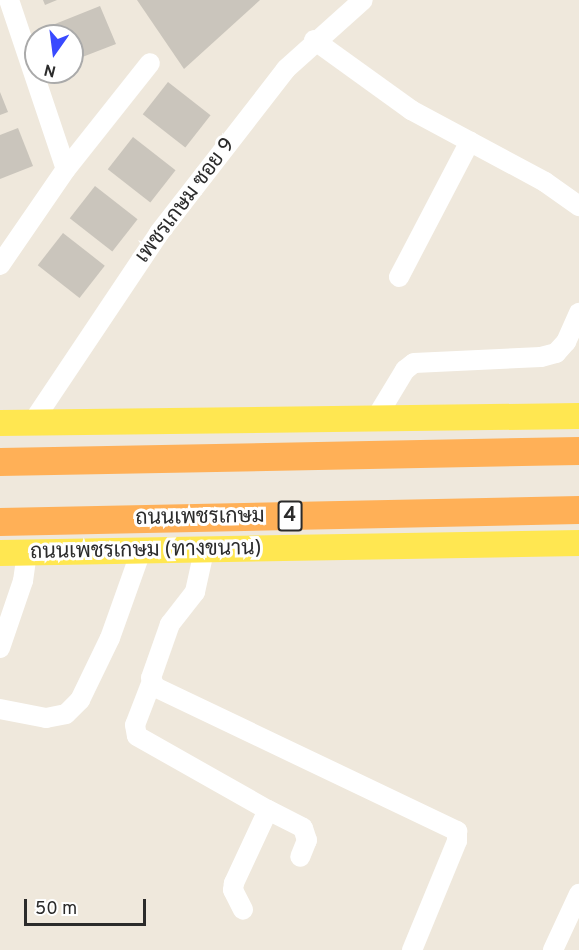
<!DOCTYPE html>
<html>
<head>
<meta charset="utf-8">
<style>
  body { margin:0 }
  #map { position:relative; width:579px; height:950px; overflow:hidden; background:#efe8dc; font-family:Overpass,Sarabun,sans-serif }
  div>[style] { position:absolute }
  .building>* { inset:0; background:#cac5bc; transform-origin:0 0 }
  .minor>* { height:20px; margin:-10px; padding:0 10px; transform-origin:10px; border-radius:10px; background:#fff }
  .major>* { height:26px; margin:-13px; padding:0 13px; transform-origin:13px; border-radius:13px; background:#ffe751 }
  .highway>* { height:28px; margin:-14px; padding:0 14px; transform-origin:14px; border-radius:14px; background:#ffb057 }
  span { translate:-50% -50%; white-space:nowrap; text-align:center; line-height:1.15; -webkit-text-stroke:6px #fff; paint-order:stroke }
  .shield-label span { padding:2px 4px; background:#fff; border:2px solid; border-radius:4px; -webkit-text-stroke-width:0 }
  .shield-label { font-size:20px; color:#2b2b2b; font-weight:700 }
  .street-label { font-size:21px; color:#2b2b2b }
  .north { position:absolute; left:24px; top:24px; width:60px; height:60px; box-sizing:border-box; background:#fff; border:2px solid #aaa; border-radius:50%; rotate:194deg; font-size:16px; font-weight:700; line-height:24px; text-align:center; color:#2b2b2b }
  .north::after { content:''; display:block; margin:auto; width:21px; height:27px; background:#394aff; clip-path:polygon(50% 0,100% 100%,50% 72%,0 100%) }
  .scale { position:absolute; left:24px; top:899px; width:122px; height:27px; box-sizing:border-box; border:3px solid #2b2b2b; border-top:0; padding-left:8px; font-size:18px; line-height:21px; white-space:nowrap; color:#2b2b2b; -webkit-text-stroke:4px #fff; paint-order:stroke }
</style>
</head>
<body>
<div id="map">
  <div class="building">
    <i style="clip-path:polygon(43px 0,57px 0,45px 5px)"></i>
    <i style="clip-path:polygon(137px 0,260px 0,184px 69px)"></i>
    <i style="clip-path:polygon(100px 6px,116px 44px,72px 61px,72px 36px,54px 36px,50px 26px)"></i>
    <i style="left:168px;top:82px;width:54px;height:41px;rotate:38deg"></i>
    <i style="clip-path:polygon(0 92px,8px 112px,0 115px)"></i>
    <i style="clip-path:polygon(18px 128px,33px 166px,0 179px,0 135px)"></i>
    <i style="left:133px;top:137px;width:54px;height:41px;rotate:38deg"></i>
    <i style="left:95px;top:186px;width:54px;height:41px;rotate:38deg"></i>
    <i style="left:63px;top:233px;width:53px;height:41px;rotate:38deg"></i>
  </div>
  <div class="minor">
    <i style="left:9px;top:0;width:178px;rotate:71.4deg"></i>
    <i style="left:314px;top:40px;width:120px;rotate:35.8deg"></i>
    <i style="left:411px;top:110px;width:152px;rotate:28.2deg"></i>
    <i style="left:545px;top:182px;width:42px;rotate:35.2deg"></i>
    <i style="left:0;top:265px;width:116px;rotate:-55.5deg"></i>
    <i style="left:66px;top:169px;width:135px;rotate:-51.6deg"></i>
    <i style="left:399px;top:277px;width:153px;rotate:-62.4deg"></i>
    <i style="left:376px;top:418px;width:56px;rotate:-58.9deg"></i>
    <i style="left:405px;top:370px;width:11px;rotate:-38deg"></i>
    <i style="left:414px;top:363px;width:127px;rotate:-2.7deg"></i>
    <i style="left:541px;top:357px;width:16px;rotate:-15deg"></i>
    <i style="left:556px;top:353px;width:15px;rotate:-48deg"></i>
    <i style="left:566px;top:342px;width:32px;rotate:-66deg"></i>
    <i style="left:32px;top:423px;width:229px;rotate:-56.2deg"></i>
    <i style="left:159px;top:233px;width:207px;rotate:-52.2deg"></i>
    <i style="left:286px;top:69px;width:103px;rotate:-41.9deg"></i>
    <i style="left:204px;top:551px;width:42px;rotate:102.4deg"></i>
    <i style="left:195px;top:592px;width:41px;rotate:128deg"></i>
    <i style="left:170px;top:624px;width:57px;rotate:109.4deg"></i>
    <i style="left:151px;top:678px;width:10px;rotate:66deg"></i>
    <i style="left:155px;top:687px;width:335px;rotate:25.5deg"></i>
    <i style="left:457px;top:831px;width:10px;rotate:90deg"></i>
    <i style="left:457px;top:841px;width:118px;rotate:112.4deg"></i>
    <i style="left:0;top:648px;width:71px;rotate:-71.1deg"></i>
    <i style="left:23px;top:581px;width:29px;rotate:-82deg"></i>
    <i style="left:152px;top:681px;width:47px;rotate:111.1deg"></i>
    <i style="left:135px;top:725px;width:11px;rotate:80deg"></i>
    <i style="left:137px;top:736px;width:150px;rotate:29.5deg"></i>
    <i style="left:268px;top:810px;width:81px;rotate:115deg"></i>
    <i style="left:234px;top:883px;width:7px;rotate:98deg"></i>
    <i style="left:233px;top:890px;width:22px;rotate:63deg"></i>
    <i style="left:0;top:709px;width:47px;rotate:11.1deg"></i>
    <i style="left:46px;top:718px;width:20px;rotate:-11deg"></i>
    <i style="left:66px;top:714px;width:20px;rotate:-45deg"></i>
    <i style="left:80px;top:700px;width:69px;rotate:-64.2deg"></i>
    <i style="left:110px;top:638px;width:92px;rotate:-70.4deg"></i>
    <i style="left:268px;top:810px;width:39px;rotate:27deg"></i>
    <i style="left:303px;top:828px;width:13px;rotate:72deg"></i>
    <i style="left:307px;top:840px;width:18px;rotate:112deg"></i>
    <i style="left:553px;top:950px;width:62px;rotate:-65.1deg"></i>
  </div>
  <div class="major">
    <i style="left:0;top:423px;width:579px;rotate:-0.69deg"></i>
    <i style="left:0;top:553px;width:579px;rotate:-0.99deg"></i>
  </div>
  <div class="highway">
    <i style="left:0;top:462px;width:579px;rotate:-1.09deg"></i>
    <i style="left:0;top:522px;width:579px;rotate:-1.19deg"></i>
  </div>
  <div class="shield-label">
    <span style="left:290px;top:516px">4</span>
  </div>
  <div class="street-label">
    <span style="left:186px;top:201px;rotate:-53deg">เพชรเกษม ซอย 9</span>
    <span style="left:200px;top:518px;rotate:-1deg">ถนนเพชรเกษม</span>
    <span style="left:146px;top:551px;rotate:-1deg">ถนนเพชรเกษม (ทางขนาน)</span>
  </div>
  <div class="north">N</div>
  <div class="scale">50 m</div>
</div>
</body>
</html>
